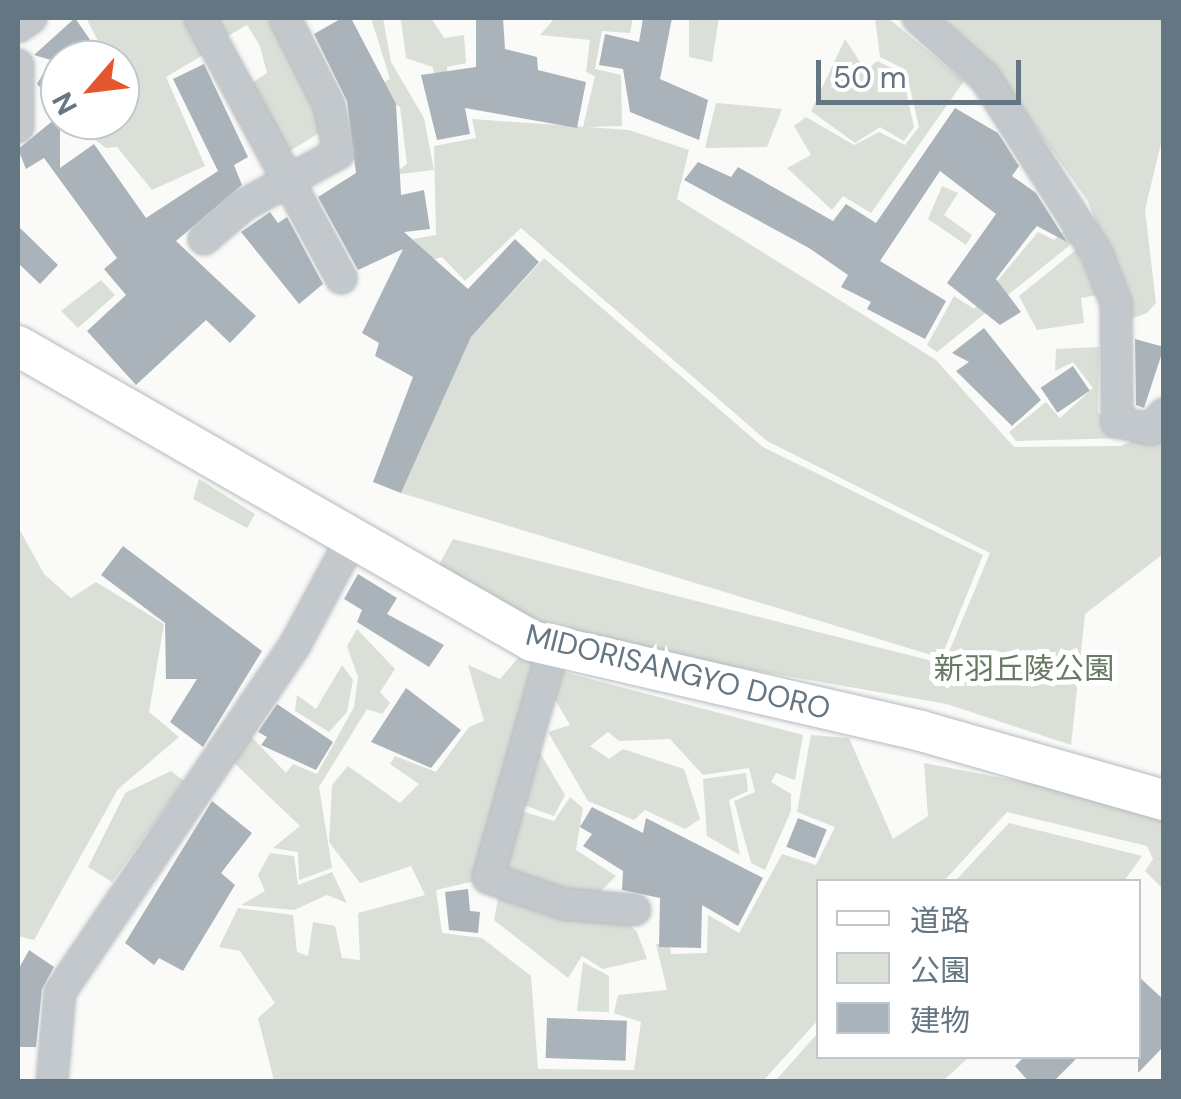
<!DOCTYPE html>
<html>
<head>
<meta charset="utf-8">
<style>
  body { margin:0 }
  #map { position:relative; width:1181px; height:1099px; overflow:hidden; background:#fafaf8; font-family:"DM Sans","Noto Sans JP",sans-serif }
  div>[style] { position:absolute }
  .green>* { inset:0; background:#dadfd7 }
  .building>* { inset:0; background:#aab3b9; transform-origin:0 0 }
  .roads { filter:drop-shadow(0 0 2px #b5babe) drop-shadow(0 0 2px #b5babe) }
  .minor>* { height:30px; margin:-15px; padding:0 15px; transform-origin:15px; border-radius:15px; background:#c3c8cc }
  .major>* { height:40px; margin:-20px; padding:0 20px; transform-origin:20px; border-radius:20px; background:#fff }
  span { translate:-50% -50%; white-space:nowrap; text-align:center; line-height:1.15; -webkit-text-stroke:10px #fff; paint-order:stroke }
  .park-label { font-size:30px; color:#687a64 }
  .street-label { font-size:30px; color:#657683 }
  .frame { position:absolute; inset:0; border:20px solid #657683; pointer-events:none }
  .legend { position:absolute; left:816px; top:879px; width:325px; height:180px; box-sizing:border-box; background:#fff; border:2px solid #c1c8cd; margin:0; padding:12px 18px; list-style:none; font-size:30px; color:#657683 }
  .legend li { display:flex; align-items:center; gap:20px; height:50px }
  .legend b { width:50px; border:2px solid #c1c8cd }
  .north { position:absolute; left:40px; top:40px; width:100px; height:100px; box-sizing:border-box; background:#fff; border:2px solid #c1c8cd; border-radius:50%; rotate:242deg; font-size:28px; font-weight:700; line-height:40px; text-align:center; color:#657683 }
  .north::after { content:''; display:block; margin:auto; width:35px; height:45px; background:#e4572e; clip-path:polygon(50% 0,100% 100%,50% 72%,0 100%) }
  .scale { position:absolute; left:816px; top:60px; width:205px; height:45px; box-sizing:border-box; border:5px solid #657683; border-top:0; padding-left:12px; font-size:30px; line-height:35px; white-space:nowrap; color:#657683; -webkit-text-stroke:8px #fff; paint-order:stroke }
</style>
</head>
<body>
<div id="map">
  <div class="green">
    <i style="clip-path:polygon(86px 18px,189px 18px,208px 52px,166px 77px,205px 166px,152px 190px,117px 147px,106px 148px,69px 120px,120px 120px,120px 60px,108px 60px)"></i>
    <i style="clip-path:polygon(215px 18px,268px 18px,319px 113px,319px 133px,285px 154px,250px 84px,267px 73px,260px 46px,247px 25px,226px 37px)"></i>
    <i style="clip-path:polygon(371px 18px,383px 18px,391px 62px,424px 118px,434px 170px,392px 175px,407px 164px,400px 107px,372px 88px,390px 79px)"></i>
    <i style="clip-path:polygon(431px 18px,444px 38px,464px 35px,466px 63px,447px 67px,448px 88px,436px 85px,433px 67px,406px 58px,401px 20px)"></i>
    <i style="clip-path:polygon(555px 18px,633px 18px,630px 33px,602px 31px,595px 69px,621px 75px,622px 126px,583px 127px,595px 76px,586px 72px,590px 40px,540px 35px)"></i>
    <i style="clip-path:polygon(689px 18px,719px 18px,712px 62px,689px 57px)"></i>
    <i style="clip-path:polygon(875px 18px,888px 18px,964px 81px,871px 213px,843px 196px,832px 210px,787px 168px,811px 155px,794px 126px,806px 117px,854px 145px,879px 132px,905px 145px,919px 127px,906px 70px,880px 57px)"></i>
    <i style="clip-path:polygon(935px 18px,1163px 18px,1163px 135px,1145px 210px,1156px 303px,1147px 313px,1131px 319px,1088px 201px,1007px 88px)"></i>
    <i style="clip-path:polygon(845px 39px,866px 71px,877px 61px,902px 73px,914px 127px,904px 141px,880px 127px,855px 143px,811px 111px)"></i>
    <i style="clip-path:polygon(716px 103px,782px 109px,767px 147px,705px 148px)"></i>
    <i style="clip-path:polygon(472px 119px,629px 130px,689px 150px,677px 199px,936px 360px,1014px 447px,1121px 446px,1163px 427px,1163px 554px,1085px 614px,1071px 745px,947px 704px,643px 651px,521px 618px,434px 574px,453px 539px,944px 664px,990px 553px,767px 441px,521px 228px,465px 281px,442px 257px,415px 265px,413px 239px,436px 235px,434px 146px,476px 138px)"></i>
    <i style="clip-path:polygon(942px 186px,958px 193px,944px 215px,972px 235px,966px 245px,928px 219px)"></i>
    <i style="clip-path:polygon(1067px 228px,1075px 241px,937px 352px,927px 345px,954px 296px,974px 309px,1038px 232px,1054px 240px)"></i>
    <i style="clip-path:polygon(1077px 249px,1097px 295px,1081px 298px,1084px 323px,1037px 330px,1019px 296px)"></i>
    <i style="clip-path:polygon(544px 258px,763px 447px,983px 555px,941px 658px,401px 493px,471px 337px)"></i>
    <i style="clip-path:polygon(101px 280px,115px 295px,78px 328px,61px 311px)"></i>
    <i style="clip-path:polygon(1099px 347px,1098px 412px,1123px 438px,1016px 441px,1009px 432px,1046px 402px,1060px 418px,1093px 388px,1073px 362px,1055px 371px,1056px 349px)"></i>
    <i style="clip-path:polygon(199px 479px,255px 514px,247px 528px,193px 499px)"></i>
    <i style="clip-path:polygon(18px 527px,44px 574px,71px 598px,96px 582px,164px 624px,149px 712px,179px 737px,118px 789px,34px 940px,18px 936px)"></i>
    <i style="clip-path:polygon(357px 629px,395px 669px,380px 692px,390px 703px,382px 714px,367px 709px,319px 787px,332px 868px,299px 880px,298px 852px,273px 848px,300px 826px,229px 758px,246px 731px,286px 773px,293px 764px,317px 774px,354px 707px,358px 677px,347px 646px)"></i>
    <i style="clip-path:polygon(520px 656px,540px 662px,475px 881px,436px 890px,442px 933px,482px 938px,531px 976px,538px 1069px,634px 1070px,641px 1022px,614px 1013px,618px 995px,667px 990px,656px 944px,670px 944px,671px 954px,707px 953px,708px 915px,739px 933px,782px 854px,816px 865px,835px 827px,797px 812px,811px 735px,849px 738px,893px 839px,928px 816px,924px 763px,1163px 809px,1163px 889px,1145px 871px,1153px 859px,1147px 846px,1007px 812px,944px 881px,818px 882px,818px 1020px,763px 1081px,274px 1081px,258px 1018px,275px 1003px,240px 951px,219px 947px,238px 908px,293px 915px,297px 952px,308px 956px,313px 922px,335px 926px,342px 958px,360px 960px,358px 913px,425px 895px,411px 866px,360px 883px,329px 842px,332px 785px,348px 766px,400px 803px,419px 784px,390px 764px,395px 756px,436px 772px,469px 727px,484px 721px,468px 665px,500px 679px)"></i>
    <i style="clip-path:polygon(342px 665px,353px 680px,347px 712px,329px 732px,295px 711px,297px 695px,316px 709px)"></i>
    <i style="clip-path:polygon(560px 671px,803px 735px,795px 780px,776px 773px,771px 782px,791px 794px,791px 811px,765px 870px,751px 863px,734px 801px,755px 792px,749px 768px,703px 775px,670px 739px,619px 741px,608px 732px,590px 746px,609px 759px,623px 749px,684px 769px,700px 819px,685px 829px,645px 810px,634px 820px,588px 801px,548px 732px,570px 725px,550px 691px)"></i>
    <i style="clip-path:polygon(536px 746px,565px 795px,554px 816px,518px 803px)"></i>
    <i style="clip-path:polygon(171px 771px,184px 781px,112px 882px,88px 867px,125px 793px)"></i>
    <i style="clip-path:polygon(746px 773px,748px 791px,729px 800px,740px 855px,707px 836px,703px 779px)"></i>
    <i style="clip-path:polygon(570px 797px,583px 808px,576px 850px,616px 876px,597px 895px,637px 932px,647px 959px,603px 969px,582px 956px,568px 978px,494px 920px,515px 809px,554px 821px)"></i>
    <i style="clip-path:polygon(1009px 823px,1142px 856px,1124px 881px,955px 881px)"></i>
    <i style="clip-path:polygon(270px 853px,294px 856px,298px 885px,332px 872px,347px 903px,327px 895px,294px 910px,241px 905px,265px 891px,258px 875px)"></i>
    <i style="clip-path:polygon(583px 962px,609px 976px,609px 1012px,577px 1011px)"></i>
    <i style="clip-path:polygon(818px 1033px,818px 1056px,969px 1057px,943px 1081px,775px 1081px)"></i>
  </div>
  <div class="building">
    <i style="clip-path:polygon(75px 18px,104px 60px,60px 60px,60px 110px,37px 84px,51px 60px,34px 55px)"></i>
    <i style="clip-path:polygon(342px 18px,351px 18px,396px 104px,401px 195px,424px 190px,430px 229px,404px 232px,468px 289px,515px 239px,539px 262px,471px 337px,401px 493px,373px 482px,413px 377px,375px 356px,379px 343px,362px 333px,403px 249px,358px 270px,318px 197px,356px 173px,347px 101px,314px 34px)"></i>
    <i style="clip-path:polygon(476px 18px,503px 18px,505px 49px,537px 57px,538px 70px,586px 82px,577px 128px,465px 108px,470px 134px,437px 140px,421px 75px,476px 67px)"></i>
    <i style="clip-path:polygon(643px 18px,672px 18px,660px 79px,708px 100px,699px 140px,630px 112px,623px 69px,599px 65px,605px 34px,639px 42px)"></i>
    <i style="clip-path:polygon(204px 64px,248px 157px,234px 165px,242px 185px,176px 241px,256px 316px,230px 343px,206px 320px,136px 385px,87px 331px,126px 295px,104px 269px,117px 258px,44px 158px,26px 169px,18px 149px,60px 115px,60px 168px,94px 144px,146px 218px,218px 171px,173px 79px)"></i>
    <i style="clip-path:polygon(955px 108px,998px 133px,1019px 166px,1012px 176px,1036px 193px,1067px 242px,1037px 226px,1031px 233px,996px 279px,1021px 312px,1000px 325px,947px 283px,996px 214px,940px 171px,880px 261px,946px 301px,925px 339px,867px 309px,871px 302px,841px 287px,848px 275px,809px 248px,684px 180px,698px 162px,731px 177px,738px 167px,833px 221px,846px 204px,876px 223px)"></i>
    <i style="clip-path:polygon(270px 212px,278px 223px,287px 217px,323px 284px,299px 304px,241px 232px)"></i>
    <i style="clip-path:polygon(18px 226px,58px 265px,40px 284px,18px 263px)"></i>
    <i style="clip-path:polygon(984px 328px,1041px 400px,1012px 426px,956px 371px,969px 362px,952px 353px)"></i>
    <i style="clip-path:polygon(1135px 339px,1164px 347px,1144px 408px,1136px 405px)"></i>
    <i style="left:1073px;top:366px;width:30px;height:39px;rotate:56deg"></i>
    <i style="clip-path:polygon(123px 546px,262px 651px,203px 747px,170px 722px,197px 679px,166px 679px,165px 623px,101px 575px)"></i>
    <i style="clip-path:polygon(358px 574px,397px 598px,387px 614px,444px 645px,429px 667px,357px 622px,362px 610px,344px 599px)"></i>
    <i style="clip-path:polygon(406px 688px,461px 730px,431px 768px,371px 742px)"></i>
    <i style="clip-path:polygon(277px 704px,333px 742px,316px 770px,261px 745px,267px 737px,258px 732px)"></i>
    <i style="clip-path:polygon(212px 801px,252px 833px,221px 873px,235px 885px,183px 971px,159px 958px,154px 965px,125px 943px)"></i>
    <i style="clip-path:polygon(592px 807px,643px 833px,646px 818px,763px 878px,738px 926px,702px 905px,701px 948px,659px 947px,660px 898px,622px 890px,623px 871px,583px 846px,592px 834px,580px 827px)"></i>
    <i style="left:798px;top:818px;width:31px;height:31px;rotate:22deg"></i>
    <i style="clip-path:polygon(468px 889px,470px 911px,480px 912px,478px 933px,449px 930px,445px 892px)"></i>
    <i style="clip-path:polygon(29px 950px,54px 967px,42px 989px,36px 1047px,18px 1047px,18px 970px)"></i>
    <i style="clip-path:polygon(1138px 976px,1164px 1000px,1164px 1046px,1138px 1073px)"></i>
    <i style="left:547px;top:1018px;width:80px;height:40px;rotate:2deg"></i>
    <i style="clip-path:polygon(1025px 1056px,1079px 1056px,1053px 1082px,1029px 1082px,1015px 1066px)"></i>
  </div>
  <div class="roads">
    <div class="minor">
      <i style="left:200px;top:18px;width:296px;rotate:61.5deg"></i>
      <i style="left:918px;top:18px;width:90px;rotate:41.8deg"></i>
      <i style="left:985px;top:78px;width:209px;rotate:57.5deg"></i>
      <i style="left:1097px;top:254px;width:53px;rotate:68.8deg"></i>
      <i style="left:1116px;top:303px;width:119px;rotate:89.5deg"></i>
      <i style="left:1117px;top:422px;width:35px;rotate:12deg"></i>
      <i style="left:1151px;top:429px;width:20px;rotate:-49deg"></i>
      <i style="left:18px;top:27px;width:16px;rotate:-35deg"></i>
      <i style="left:18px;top:65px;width:62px;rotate:90deg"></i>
      <i style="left:204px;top:239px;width:52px;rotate:-40.4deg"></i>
      <i style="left:244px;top:205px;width:108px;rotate:-28.7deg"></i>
      <i style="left:339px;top:153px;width:49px;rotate:-101.8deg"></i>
      <i style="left:329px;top:105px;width:97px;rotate:-116.8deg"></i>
      <i style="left:554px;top:646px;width:241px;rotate:105.9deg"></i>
      <i style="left:488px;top:878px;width:80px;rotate:18.9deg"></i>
      <i style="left:564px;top:904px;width:71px;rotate:4.8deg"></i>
      <i style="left:52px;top:1082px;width:90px;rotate:-84.9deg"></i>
      <i style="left:60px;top:992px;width:421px;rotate:-55.9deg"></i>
      <i style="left:296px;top:643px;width:115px;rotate:-61.9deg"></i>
    </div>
    <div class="major">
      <i style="left:18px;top:346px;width:593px;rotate:29.85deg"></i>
      <i style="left:532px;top:641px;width:399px;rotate:13deg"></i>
      <i style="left:921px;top:731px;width:253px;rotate:15.9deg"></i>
    </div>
  </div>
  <div class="park-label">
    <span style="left:1024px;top:669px">新羽丘陵公園</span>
  </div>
  <div class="street-label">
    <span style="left:678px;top:672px;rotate:14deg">MIDORISANGYO DORO</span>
  </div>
  <div class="frame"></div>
  <ul class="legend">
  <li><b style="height:12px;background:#fff"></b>道路</li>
  <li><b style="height:28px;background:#dadfd7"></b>公園</li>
  <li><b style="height:28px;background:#aab3b9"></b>建物</li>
  </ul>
  <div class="north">N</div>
  <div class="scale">50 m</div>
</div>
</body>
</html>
